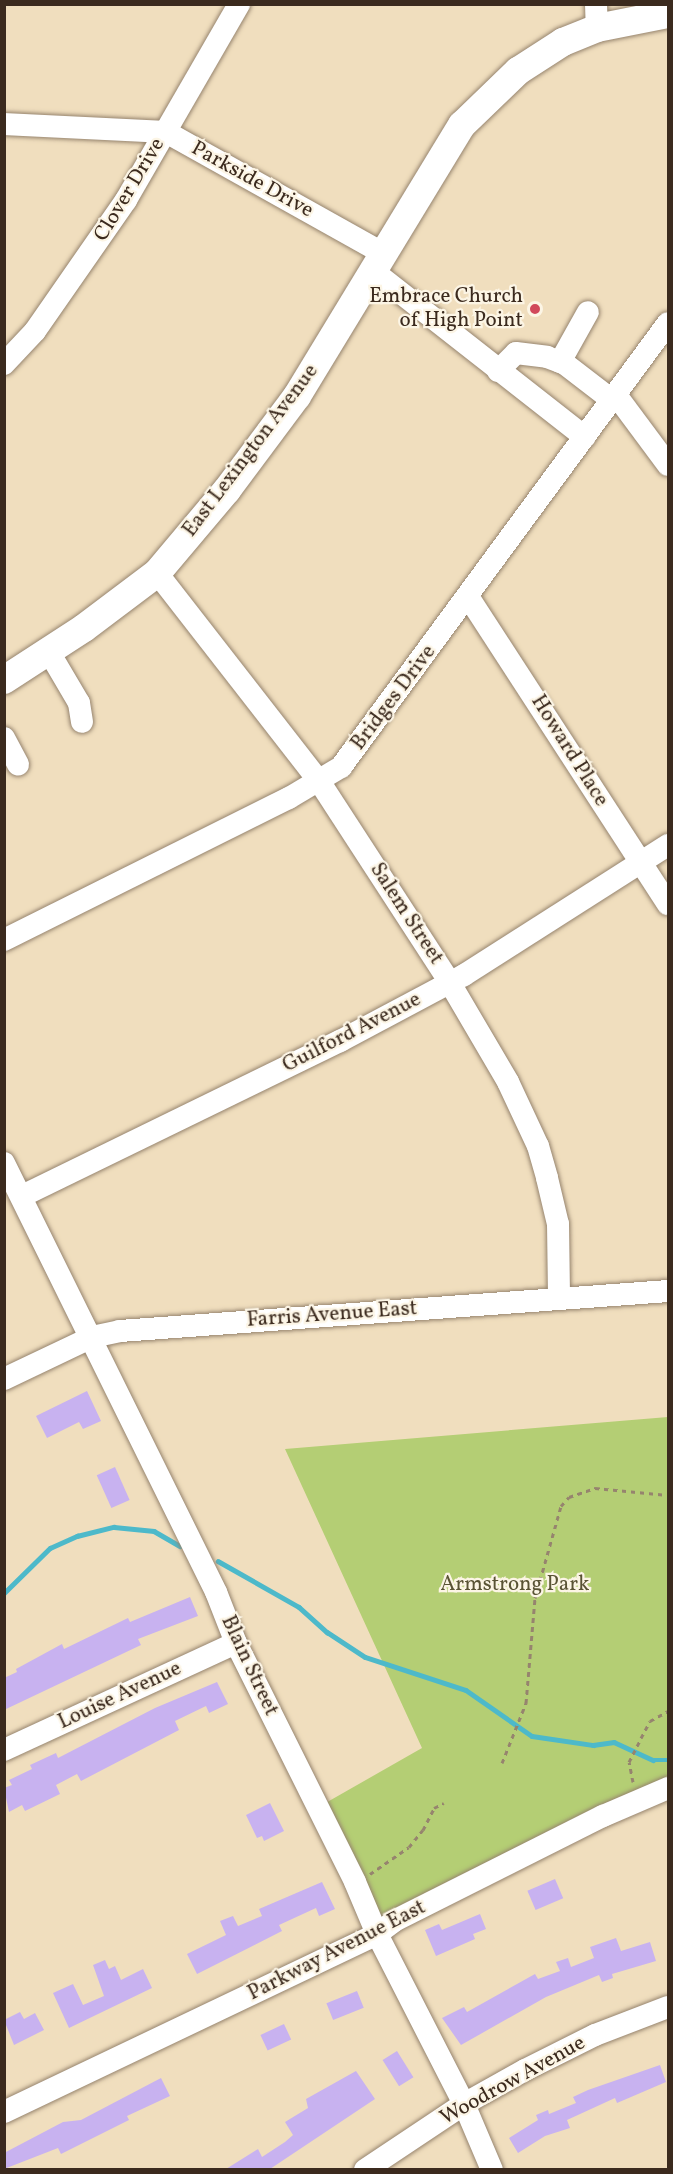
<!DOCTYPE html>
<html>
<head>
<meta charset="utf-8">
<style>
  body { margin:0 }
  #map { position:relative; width:673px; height:2174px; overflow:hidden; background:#f0debe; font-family:Vollkorn,serif }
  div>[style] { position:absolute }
  .green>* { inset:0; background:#b4ce74 }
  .stream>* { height:4.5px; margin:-2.25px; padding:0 2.25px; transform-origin:2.25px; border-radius:2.25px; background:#4db9ca }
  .building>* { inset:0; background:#c8b2f0; transform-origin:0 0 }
  .path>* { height:3px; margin-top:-1.5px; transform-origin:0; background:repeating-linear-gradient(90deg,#96846e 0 4.5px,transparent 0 9px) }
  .roads { filter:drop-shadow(0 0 2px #96846e) drop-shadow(0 0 2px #96846e) }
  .minor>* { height:22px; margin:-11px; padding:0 11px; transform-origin:11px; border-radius:11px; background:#fff }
  .major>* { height:28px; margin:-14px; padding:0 14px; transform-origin:14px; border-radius:14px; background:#fff }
  .dots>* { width:16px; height:16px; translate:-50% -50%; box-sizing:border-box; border:3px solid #fcf5e5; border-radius:50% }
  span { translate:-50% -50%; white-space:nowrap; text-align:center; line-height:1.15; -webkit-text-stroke:4.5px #fcf5e5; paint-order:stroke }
  .street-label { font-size:21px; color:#3b2a1e }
  .poi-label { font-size:21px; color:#3b2a1e }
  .right { translate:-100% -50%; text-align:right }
  .park-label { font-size:21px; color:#595334 }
  .frame { position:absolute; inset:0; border:6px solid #3b2a1e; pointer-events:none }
</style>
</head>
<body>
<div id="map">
  <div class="green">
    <i style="clip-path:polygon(668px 1417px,668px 1788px,377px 1934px,315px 1809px,422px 1748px,285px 1449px)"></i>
  </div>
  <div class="stream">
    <i style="left:218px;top:1561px;width:93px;rotate:29.6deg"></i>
    <i style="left:299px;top:1607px;width:38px;rotate:42deg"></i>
    <i style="left:327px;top:1632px;width:45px;rotate:33.3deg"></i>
    <i style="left:365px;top:1657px;width:106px;rotate:18.1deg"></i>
    <i style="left:466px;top:1690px;width:80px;rotate:34.9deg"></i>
    <i style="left:532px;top:1736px;width:62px;rotate:8.4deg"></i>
    <i style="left:593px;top:1745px;width:21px;rotate:-8deg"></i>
    <i style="left:614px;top:1742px;width:43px;rotate:24.8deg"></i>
    <i style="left:653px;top:1760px;width:15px"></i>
    <i style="left:4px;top:1593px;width:64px;rotate:-44.4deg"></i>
    <i style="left:50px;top:1548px;width:30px;rotate:-24deg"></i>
    <i style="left:77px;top:1536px;width:38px;rotate:-14deg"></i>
    <i style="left:114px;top:1527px;width:40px;rotate:5.7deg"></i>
    <i style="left:154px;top:1531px;width:30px;rotate:30deg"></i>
  </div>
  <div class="building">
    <i style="clip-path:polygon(87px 1391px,101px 1421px,83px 1429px,79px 1422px,47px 1438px,36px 1416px)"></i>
    <i style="left:115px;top:1467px;width:36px;height:20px;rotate:66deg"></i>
    <i style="clip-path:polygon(190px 1597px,198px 1616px,138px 1639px,141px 1645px,4px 1710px,4px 1678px,17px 1672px,16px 1669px,62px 1644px,64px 1649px,128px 1618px,130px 1622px)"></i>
    <i style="clip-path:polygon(217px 1682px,228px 1704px,209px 1713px,206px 1706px,175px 1721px,179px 1730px,81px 1781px,77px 1774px,56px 1785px,60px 1794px,25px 1811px,22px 1805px,9px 1812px,4px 1788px,12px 1785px,9px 1780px,32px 1769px,30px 1765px,56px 1753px,58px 1758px,155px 1708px)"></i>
    <i style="clip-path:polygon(270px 1803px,284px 1831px,264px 1841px,262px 1836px,257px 1838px,246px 1815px)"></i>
    <i style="left:555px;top:1879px;width:21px;height:30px;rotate:67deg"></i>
    <i style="clip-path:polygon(322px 1882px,335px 1909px,319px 1916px,316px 1908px,279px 1925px,282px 1931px,197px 1974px,187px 1954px,226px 1935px,220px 1921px,233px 1916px,238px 1926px,262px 1916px,259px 1909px)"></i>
    <i style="clip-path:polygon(480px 1914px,486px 1929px,473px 1934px,475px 1939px,436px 1956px,425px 1930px,439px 1924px,442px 1930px)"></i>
    <i style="clip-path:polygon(616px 1938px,621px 1951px,650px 1942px,656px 1961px,612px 1974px,613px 1978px,602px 1982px,599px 1975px,546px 1997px,461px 2045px,442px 2018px,464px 2007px,467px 2012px,535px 1974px,538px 1979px,560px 1971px,556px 1962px,568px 1958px,571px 1967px,594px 1958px,590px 1947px)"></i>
    <i style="clip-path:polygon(105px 1960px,109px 1969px,115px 1966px,121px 1980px,143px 1969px,152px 1988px,69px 2028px,53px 1993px,73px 1984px,83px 2005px,104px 1996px,93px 1965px)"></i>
    <i style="left:357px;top:1991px;width:18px;height:33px;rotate:68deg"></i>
    <i style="clip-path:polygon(20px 2012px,24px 2019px,35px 2013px,44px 2030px,14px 2045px,4px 2020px)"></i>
    <i style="left:284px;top:2024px;width:17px;height:26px;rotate:65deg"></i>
    <i style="left:397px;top:2051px;width:31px;height:17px;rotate:58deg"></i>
    <i style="clip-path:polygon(660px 2065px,666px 2082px,617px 2103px,615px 2098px,567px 2120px,570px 2128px,545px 2136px,518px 2153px,509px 2138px,538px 2120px,536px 2115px,548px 2110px,549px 2114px,576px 2103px,573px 2097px,588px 2090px)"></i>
    <i style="clip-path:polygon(356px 2071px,375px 2099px,270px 2169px,226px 2169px,258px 2149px,262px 2157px,285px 2142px,293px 2135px,285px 2122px,308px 2108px,306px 2099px)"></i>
    <i style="clip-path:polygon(161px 2078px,170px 2096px,127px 2116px,129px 2120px,61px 2154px,58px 2148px,4px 2169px,4px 2153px,63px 2122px,81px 2120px)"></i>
  </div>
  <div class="path">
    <i style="left:502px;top:1763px;width:65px;rotate:-68.2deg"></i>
    <i style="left:526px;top:1703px;width:105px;rotate:-85.1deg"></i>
    <i style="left:535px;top:1598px;width:96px;rotate:-74.2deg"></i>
    <i style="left:561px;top:1506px;width:12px;rotate:-48deg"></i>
    <i style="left:569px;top:1497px;width:28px;rotate:-19deg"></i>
    <i style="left:595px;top:1488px;width:73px;rotate:5.5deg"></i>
    <i style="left:633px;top:1782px;width:20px;rotate:-101deg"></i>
    <i style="left:629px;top:1762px;width:27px;rotate:-63deg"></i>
    <i style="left:641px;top:1738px;width:19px;rotate:-62deg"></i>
    <i style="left:650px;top:1721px;width:21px;rotate:-29deg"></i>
    <i style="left:370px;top:1874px;width:47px;rotate:-34.7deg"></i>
    <i style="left:409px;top:1847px;width:22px;rotate:-51deg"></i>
    <i style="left:423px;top:1830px;width:25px;rotate:-63deg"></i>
    <i style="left:434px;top:1808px;width:11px;rotate:-27deg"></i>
  </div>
  <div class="roads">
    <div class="minor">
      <i style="left:596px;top:4px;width:24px;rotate:88deg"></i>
      <i style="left:4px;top:124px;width:162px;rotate:2.8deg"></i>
      <i style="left:166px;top:132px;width:250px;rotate:29.2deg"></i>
      <i style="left:373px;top:271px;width:269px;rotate:38.1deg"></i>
      <i style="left:560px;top:362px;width:57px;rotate:-60.8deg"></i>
      <i style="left:4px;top:364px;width:45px;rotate:-46.8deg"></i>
      <i style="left:35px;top:331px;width:160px;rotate:-55.2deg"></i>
      <i style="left:126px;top:200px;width:226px;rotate:-60deg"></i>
      <i style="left:498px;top:371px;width:25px;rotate:-45deg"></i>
      <i style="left:516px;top:353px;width:31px;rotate:7deg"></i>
      <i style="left:547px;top:357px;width:19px;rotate:21deg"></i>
      <i style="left:565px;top:364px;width:59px;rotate:37.5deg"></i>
      <i style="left:616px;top:395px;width:87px;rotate:53.4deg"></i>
      <i style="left:157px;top:573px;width:264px;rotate:52.1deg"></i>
      <i style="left:319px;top:781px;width:241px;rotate:57deg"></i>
      <i style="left:450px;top:983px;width:115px;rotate:59.6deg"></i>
      <i style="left:508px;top:1082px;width:71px;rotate:64.9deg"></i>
      <i style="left:538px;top:1146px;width:33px;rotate:74deg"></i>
      <i style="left:547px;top:1178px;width:47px;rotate:76.6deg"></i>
      <i style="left:558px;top:1224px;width:75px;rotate:89.2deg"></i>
      <i style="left:469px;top:598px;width:365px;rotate:57deg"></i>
      <i style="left:49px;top:652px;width:59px;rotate:59.5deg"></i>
      <i style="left:79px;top:703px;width:19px;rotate:81deg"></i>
      <i style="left:4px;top:738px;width:30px;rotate:62deg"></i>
      <i style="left:4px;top:940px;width:318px;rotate:-26.5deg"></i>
      <i style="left:289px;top:798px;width:61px;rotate:-30.8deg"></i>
      <i style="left:341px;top:767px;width:551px;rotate:-53.63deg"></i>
      <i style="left:4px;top:1163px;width:479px;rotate:63.7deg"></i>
      <i style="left:216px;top:1592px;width:55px;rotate:68.6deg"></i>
      <i style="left:236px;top:1643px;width:267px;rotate:63.5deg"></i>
      <i style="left:355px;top:1882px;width:56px;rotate:67.1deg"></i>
      <i style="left:377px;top:1934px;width:191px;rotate:62.9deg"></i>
      <i style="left:464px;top:2104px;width:72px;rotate:67deg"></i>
      <i style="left:22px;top:1196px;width:354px;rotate:-26deg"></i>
      <i style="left:340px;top:1041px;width:140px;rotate:-28deg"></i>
      <i style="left:464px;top:975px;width:242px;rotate:-32.5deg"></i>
      <i style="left:4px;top:1379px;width:98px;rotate:-25.5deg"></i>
      <i style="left:92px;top:1337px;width:29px;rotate:-12deg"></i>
      <i style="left:120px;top:1331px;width:549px;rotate:-4.17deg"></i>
      <i style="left:4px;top:1750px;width:255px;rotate:-24.8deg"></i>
      <i style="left:4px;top:2112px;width:413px;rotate:-25.5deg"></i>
      <i style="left:377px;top:1934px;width:21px;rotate:-37deg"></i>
      <i style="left:394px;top:1921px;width:234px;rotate:-26.7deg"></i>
      <i style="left:603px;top:1816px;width:71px;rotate:-23.3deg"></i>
      <i style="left:365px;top:2170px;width:119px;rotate:-33.7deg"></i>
      <i style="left:464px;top:2104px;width:70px;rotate:-29.1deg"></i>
      <i style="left:525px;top:2070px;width:78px;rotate:-26.6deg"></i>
      <i style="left:595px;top:2035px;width:78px;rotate:-21deg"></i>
    </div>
    <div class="major">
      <i style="left:4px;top:680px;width:95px;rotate:-33deg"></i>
      <i style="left:84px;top:628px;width:91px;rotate:-37deg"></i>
      <i style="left:157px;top:573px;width:109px;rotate:-49.9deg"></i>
      <i style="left:227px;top:490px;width:117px;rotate:-53.3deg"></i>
      <i style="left:297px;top:396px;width:317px;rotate:-58.7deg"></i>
      <i style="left:462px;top:125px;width:78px;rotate:-44deg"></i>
      <i style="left:518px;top:71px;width:54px;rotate:-32.8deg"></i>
      <i style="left:563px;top:42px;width:37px;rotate:-22deg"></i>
      <i style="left:597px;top:28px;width:72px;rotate:-11.2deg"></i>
    </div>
  </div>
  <div class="dots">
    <i style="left:535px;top:309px;background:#d1495b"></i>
  </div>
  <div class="street-label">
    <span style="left:252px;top:180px;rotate:29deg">Parkside Drive</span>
    <span style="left:130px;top:190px;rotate:-59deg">Clover Drive</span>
    <span style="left:251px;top:451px;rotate:-53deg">East Lexington Avenue</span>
    <span style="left:394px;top:698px;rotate:-53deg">Bridges Drive</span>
    <span style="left:569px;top:751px;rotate:58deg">Howard Place</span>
    <span style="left:406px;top:914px;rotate:57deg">Salem Street</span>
    <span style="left:352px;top:1033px;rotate:-27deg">Guilford Avenue</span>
    <span style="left:332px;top:1315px;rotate:-4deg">Farris Avenue East</span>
    <span style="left:249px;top:1666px;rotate:65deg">Blain Street</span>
    <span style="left:120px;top:1696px;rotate:-25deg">Louise Avenue</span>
    <span style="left:337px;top:1951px;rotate:-27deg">Parkway Avenue East</span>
    <span style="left:513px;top:2081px;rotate:-29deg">Woodrow Avenue</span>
  </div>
  <div class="poi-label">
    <span class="right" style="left:523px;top:309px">Embrace Church<br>of High Point</span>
  </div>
  <div class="park-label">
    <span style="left:515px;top:1585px">Armstrong Park</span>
  </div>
  <div class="frame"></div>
</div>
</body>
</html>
